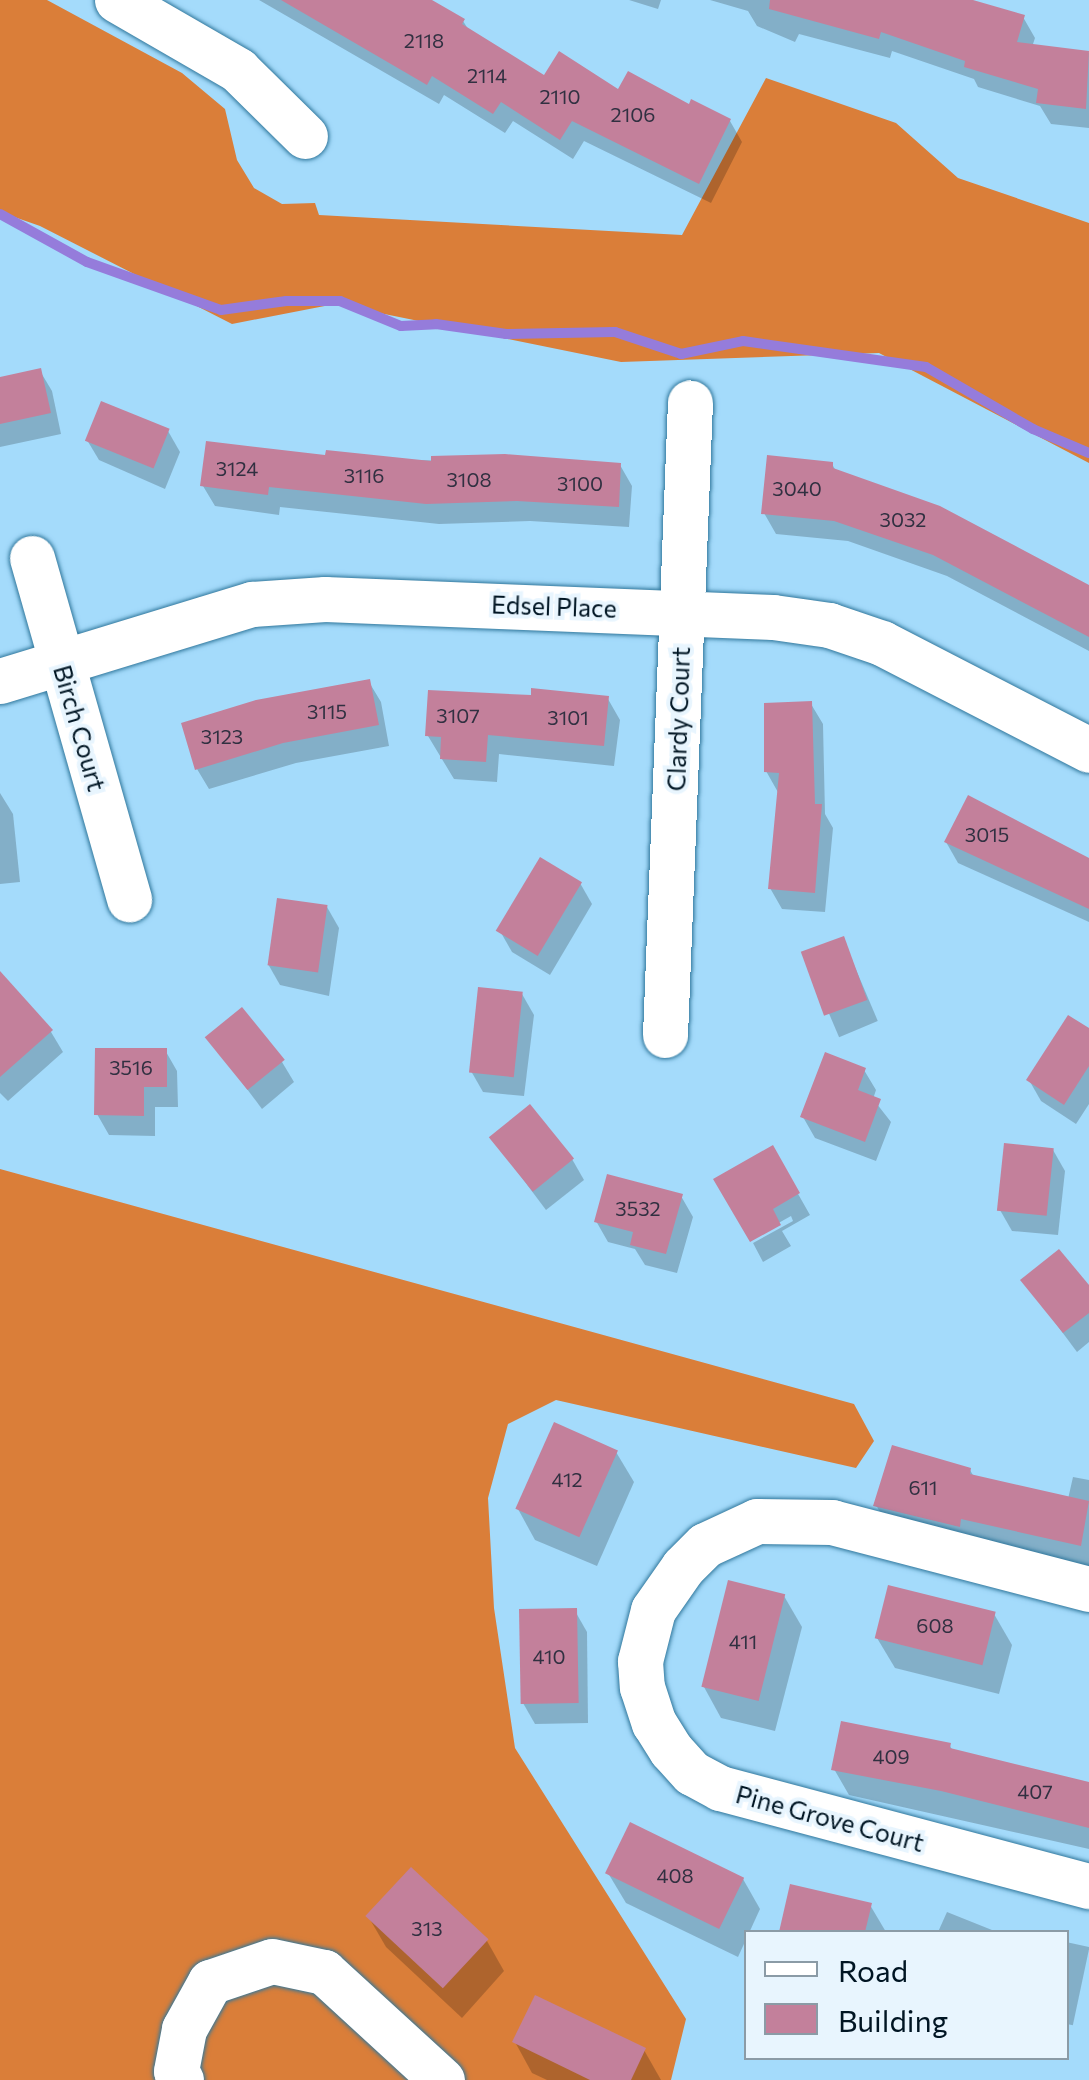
<!DOCTYPE html>
<html>
<head>
<meta charset="utf-8">
<style>
  body { margin:0 }
  #map { position:relative; width:1089px; height:2080px; overflow:hidden; background:#a4dbfb; font-family:Commissioner,sans-serif }
  div>[style] { position:absolute }
  .forest>* { inset:0; background:#da7e39 }
  .shadow>* { inset:0; background:#0003; transform-origin:0 0 }
  .stream>* { height:10px; margin:-5px; padding:0 5px; transform-origin:5px; border-radius:5px; background:#957cdb }
  .building>* { inset:0; background:#c3809b; transform-origin:0 0 }
  .roads { filter:drop-shadow(0 0 2px #30779c) drop-shadow(0 0 2px #30779c) }
  .minor>* { height:45px; margin:-22.5px; padding:0 22.5px; transform-origin:22.5px; border-radius:22.5px; background:#fff }
  span { translate:-50% -50%; white-space:nowrap; text-align:center; line-height:1.15; -webkit-text-stroke:8px #e8f5fe; paint-order:stroke }
  .number-label { font-size:20px; color:#313041 }
  .number-label span { -webkit-text-stroke-width:0 }
  .street-label { font-size:25px; color:#001523 }
  .legend { position:absolute; left:744px; top:1930px; width:325px; height:130px; box-sizing:border-box; background:#e8f5fe; border:2px solid #8b9ba6; margin:0; padding:12px 18px; list-style:none; font-size:30px; color:#001523 }
  .legend li { display:flex; align-items:center; gap:20px; height:50px }
  .legend b { width:50px; border:2px solid #8b9ba6 }
</style>
</head>
<body>
<div id="map">
  <div class="forest">
    <i style="clip-path:polygon(0 0,47px 0,182px 73px,225px 109px,237px 160px,254px 188px,282px 204px,315px 203px,319px 215px,682px 235px,766px 78px,896px 123px,958px 178px,1089px 223px,1089px 463px,879px 353px,621px 362px,335px 304px,232px 324px,40px 226px,0 212px)"></i>
    <i style="clip-path:polygon(0 1169px,854px 1404px,874px 1441px,856px 1468px,556px 1400px,508px 1424px,488px 1498px,494px 1608px,515px 1748px,686px 2019px,671px 2080px,0 2080px)"></i>
  </div>
  <div class="shadow">
    <i style="clip-path:polygon(259px 0,423px 0,463px 21px,470px 32px,544px 78px,690px 107px,730px 121px,742px 142px,711px 203px,584px 141px,573px 159px,513px 121px,505px 133px,444px 95px,439px 104px)"></i>
    <i style="clip-path:polygon(629px 0,661px 0,658px 9px)"></i>
    <i style="clip-path:polygon(710px 0,953px 0,1023px 17px,1035px 38px,1032px 47px,1089px 53px,1089px 128px,1051px 124px,1040px 106px,978px 87px,974px 79px,892px 51px,890px 58px,799px 34px,795px 42px,757px 26px,748px 11px)"></i>
    <i style="clip-path:polygon(40px 371px,52px 391px,61px 434px,0 447px,0 379px)"></i>
    <i style="clip-path:polygon(168px 431px,180px 452px,165px 489px,99px 460px,87px 440px)"></i>
    <i style="clip-path:polygon(327px 458px,620px 465px,632px 486px,629px 527px,530px 521px,439px 524px,280px 507px,279px 515px,215px 506px,203px 486px)"></i>
    <i style="clip-path:polygon(832px 464px,837px 473px,1089px 587px,1089px 651px,947px 576px,848px 541px,776px 534px,764px 513px)"></i>
    <i style="clip-path:polygon(369px 682px,381px 702px,389px 746px,296px 763px,209px 789px,197px 769px)"></i>
    <i style="clip-path:polygon(608px 699px,620px 720px,614px 766px,499px 754px,497px 782px,454px 779px,428px 736px)"></i>
    <i style="clip-path:polygon(811px 704px,823px 724px,825px 814px,833px 828px,825px 912px,782px 909px,770px 888px,779px 794px,766px 771px)"></i>
    <i style="clip-path:polygon(0 793px,13px 814px,20px 882px,0 884px)"></i>
    <i style="clip-path:polygon(946px 842px,1089px 860px,1089px 922px,958px 863px)"></i>
    <i style="clip-path:polygon(580px 883px,592px 904px,550px 975px,512px 952px,500px 931px)"></i>
    <i style="clip-path:polygon(327px 907px,339px 928px,329px 996px,280px 985px,268px 964px)"></i>
    <i style="left:843px;top:939px;width:89px;height:42px;rotate:67deg"></i>
    <i style="clip-path:polygon(0 990px,51px 1032px,63px 1052px,8px 1101px,0 1093px)"></i>
    <i style="clip-path:polygon(522px 994px,534px 1015px,524px 1096px,483px 1092px,471px 1071px)"></i>
    <i style="clip-path:polygon(1089px 1031px,1089px 1104px,1076px 1124px,1041px 1101px,1029px 1080px)"></i>
    <i style="clip-path:polygon(208px 1037px,282px 1062px,294px 1082px,262px 1109px)"></i>
    <i style="clip-path:polygon(165px 1050px,177px 1071px,178px 1107px,155px 1107px,155px 1136px,109px 1135px,97px 1114px)"></i>
    <i style="clip-path:polygon(864px 1070px,876px 1090px,873px 1099px,891px 1122px,876px 1161px,815px 1138px,803px 1117px)"></i>
    <i style="clip-path:polygon(492px 1138px,572px 1159px,584px 1180px,546px 1210px)"></i>
    <i style="clip-path:polygon(772px 1148px,810px 1215px,782px 1231px,791px 1246px,763px 1262px,753px 1243px,793px 1221px,791px 1216px,750px 1239px)"></i>
    <i style="clip-path:polygon(1053px 1150px,1065px 1171px,1058px 1235px,1012px 1231px,1000px 1210px)"></i>
    <i style="clip-path:polygon(681px 1196px,693px 1217px,677px 1273px,645px 1265px,635px 1249px,608px 1242px,596px 1221px)"></i>
    <i style="clip-path:polygon(1024px 1281px,1089px 1289px,1089px 1342px,1077px 1352px)"></i>
    <i style="clip-path:polygon(616px 1452px,634px 1482px,597px 1566px,535px 1540px,518px 1509px)"></i>
    <i style="clip-path:polygon(970px 1470px,974px 1477px,1068px 1499px,1073px 1477px,1089px 1480px,1089px 1581px,889px 1529px,876px 1505px)"></i>
    <i style="clip-path:polygon(784px 1596px,802px 1627px,775px 1731px,721px 1718px,704px 1687px)"></i>
    <i style="clip-path:polygon(575px 1611px,587px 1632px,588px 1723px,535px 1724px,523px 1703px)"></i>
    <i style="clip-path:polygon(994px 1614px,1012px 1645px,999px 1694px,895px 1668px,877px 1638px)"></i>
    <i style="clip-path:polygon(950px 1746px,953px 1751px,1089px 1785px,1089px 1849px,849px 1795px,834px 1769px)"></i>
    <i style="clip-path:polygon(608px 1873px,743px 1879px,760px 1909px,738px 1957px,626px 1903px)"></i>
    <i style="clip-path:polygon(792px 1889px,870px 1905px,886px 1932px,781px 1932px)"></i>
    <i style="clip-path:polygon(947px 1912px,997px 1932px,938px 1932px)"></i>
    <i style="clip-path:polygon(368px 1916px,487px 1941px,504px 1971px,462px 2018px,386px 1947px)"></i>
    <i style="left:1066px;top:1942px;width:24px;height:80px;rotate:12deg"></i>
    <i style="clip-path:polygon(515px 2042px,644px 2050px,661px 2080px,547px 2080px,532px 2073px)"></i>
  </div>
  <div class="stream">
    <i style="left:0;top:214px;width:99px;rotate:28.9deg"></i>
    <i style="left:87px;top:262px;width:142px;rotate:19.7deg"></i>
    <i style="left:221px;top:310px;width:66px;rotate:-7.9deg"></i>
    <i style="left:286px;top:301px;width:54px"></i>
    <i style="left:340px;top:301px;width:66px;rotate:22.3deg"></i>
    <i style="left:401px;top:326px;width:35px;rotate:-3deg"></i>
    <i style="left:436px;top:324px;width:71px;rotate:8.1deg"></i>
    <i style="left:506px;top:334px;width:109px;rotate:-1.1deg"></i>
    <i style="left:615px;top:332px;width:70px;rotate:18.4deg"></i>
    <i style="left:681px;top:354px;width:63px;rotate:-11.8deg"></i>
    <i style="left:743px;top:341px;width:185px;rotate:8.1deg"></i>
    <i style="left:926px;top:367px;width:124px;rotate:30.1deg"></i>
    <i style="left:1033px;top:429px;width:61px;rotate:23.2deg"></i>
  </div>
  <div class="building">
    <i style="clip-path:polygon(281px 0,432px 0,465px 19px,462px 24px,544px 75px,559px 51px,618px 89px,628px 71px,689px 104px,691px 99px,731px 119px,699px 184px,572px 121px,560px 140px,501px 102px,493px 114px,432px 76px,427px 85px)"></i>
    <i style="clip-path:polygon(770px 0,973px 0,1025px 15px,1017px 42px,1089px 51px,1086px 109px,1036px 103px,1038px 89px,964px 67px,965px 61px,881px 32px,879px 39px,769px 9px)"></i>
    <i style="clip-path:polygon(41px 368px,51px 413px,0 424px,0 377px)"></i>
    <i style="left:101px;top:401px;width:74px;height:43px;rotate:22deg"></i>
    <i style="clip-path:polygon(206px 441px,325px 455px,326px 450px,431px 461px,431px 456px,505px 454px,621px 463px,619px 507px,517px 501px,426px 504px,269px 487px,268px 495px,200px 486px)"></i>
    <i style="clip-path:polygon(767px 455px,833px 462px,833px 468px,940px 506px,1089px 585px,1089px 637px,933px 555px,834px 521px,761px 514px)"></i>
    <i style="clip-path:polygon(370px 679px,379px 725px,283px 743px,195px 770px,181px 723px,256px 700px)"></i>
    <i style="clip-path:polygon(531px 688px,609px 696px,604px 746px,488px 735px,486px 762px,440px 759px,441px 737px,425px 736px,428px 690px,531px 695px)"></i>
    <i style="clip-path:polygon(812px 701px,815px 804px,822px 804px,815px 893px,768px 889px,779px 773px,764px 772px,764px 703px)"></i>
    <i style="clip-path:polygon(968px 795px,1089px 858px,1089px 909px,944px 842px)"></i>
    <i style="left:540px;top:857px;width:49px;height:86px;rotate:31deg"></i>
    <i style="left:277px;top:898px;width:51px;height:68px;rotate:8deg"></i>
    <i style="left:844px;top:936px;width:68px;height:46px;rotate:70deg"></i>
    <i style="clip-path:polygon(0 971px,53px 1030px,0 1077px)"></i>
    <i style="left:478px;top:987px;width:45px;height:86px;rotate:6deg"></i>
    <i style="left:242px;top:1007px;width:68px;height:48px;rotate:51deg"></i>
    <i style="clip-path:polygon(1068px 1015px,1089px 1028px,1089px 1066px,1064px 1105px,1026px 1080px)"></i>
    <i style="clip-path:polygon(95px 1048px,167px 1048px,167px 1087px,144px 1087px,144px 1116px,94px 1115px)"></i>
    <i style="clip-path:polygon(825px 1052px,866px 1068px,858px 1090px,881px 1099px,865px 1142px,800px 1117px)"></i>
    <i style="left:530px;top:1104px;width:70px;height:53px;rotate:51deg"></i>
    <i style="left:1004px;top:1143px;width:50px;height:68px;rotate:6deg"></i>
    <i style="clip-path:polygon(773px 1145px,800px 1193px,773px 1209px,781px 1225px,750px 1242px,713px 1179px)"></i>
    <i style="clip-path:polygon(607px 1174px,683px 1194px,666px 1254px,630px 1245px,633px 1232px,594px 1222px)"></i>
    <i style="clip-path:polygon(1059px 1249px,1089px 1285px,1089px 1313px,1063px 1333px,1020px 1280px)"></i>
    <i style="left:554px;top:1422px;width:70px;height:95px;rotate:24deg"></i>
    <i style="clip-path:polygon(892px 1445px,971px 1468px,970px 1474px,1089px 1501px,1081px 1546px,961px 1519px,960px 1527px,873px 1506px)"></i>
    <i style="left:728px;top:1580px;width:59px;height:110px;rotate:14deg"></i>
    <i style="left:888px;top:1585px;width:111px;height:55px;rotate:14deg"></i>
    <i style="left:577px;top:1608px;width:95px;height:58px;rotate:89deg"></i>
    <i style="clip-path:polygon(841px 1721px,951px 1743px,950px 1748px,1089px 1782px,1089px 1828px,941px 1791px,831px 1770px)"></i>
    <i style="left:630px;top:1822px;width:127px;height:57px;rotate:26deg"></i>
    <i style="left:411px;top:1867px;width:106px;height:67px;rotate:43deg"></i>
    <i style="clip-path:polygon(790px 1884px,872px 1903px,865px 1932px,779px 1932px)"></i>
    <i style="clip-path:polygon(535px 1995px,646px 2048px,631px 2080px,590px 2080px,512px 2042px)"></i>
  </div>
  <div class="roads">
    <div class="minor">
      <i style="left:117px;top:0;width:140px;rotate:30deg"></i>
      <i style="left:238px;top:70px;width:94px;rotate:44.6deg"></i>
      <i style="left:32px;top:558px;width:355px;rotate:74.1deg"></i>
      <i style="left:0;top:681px;width:264px;rotate:-17deg"></i>
      <i style="left:252px;top:604px;width:73px;rotate:-3.9deg"></i>
      <i style="left:325px;top:599px;width:448px;rotate:2.3deg"></i>
      <i style="left:773px;top:617px;width:57px;rotate:8.1deg"></i>
      <i style="left:829px;top:625px;width:56px;rotate:18.8deg"></i>
      <i style="left:882px;top:643px;width:233px;rotate:27.3deg"></i>
      <i style="left:665px;top:1035px;width:633px;rotate:-87.74deg"></i>
      <i style="left:1089px;top:1589px;width:266px;rotate:-165.4deg"></i>
      <i style="left:832px;top:1522px;width:75px;rotate:-179.2deg"></i>
      <i style="left:757px;top:1521px;width:57px;rotate:155.2deg"></i>
      <i style="left:705px;top:1545px;width:31px;rotate:135deg"></i>
      <i style="left:683px;top:1567px;width:52px;rotate:124.9deg"></i>
      <i style="left:653px;top:1610px;width:53px;rotate:104.3deg"></i>
      <i style="left:640px;top:1661px;width:26px;rotate:86deg"></i>
      <i style="left:642px;top:1687px;width:38px;rotate:72deg"></i>
      <i style="left:654px;top:1723px;width:32px;rotate:58deg"></i>
      <i style="left:671px;top:1750px;width:31px;rotate:48deg"></i>
      <i style="left:692px;top:1773px;width:32px;rotate:28deg"></i>
      <i style="left:720px;top:1788px;width:382px;rotate:14.9deg"></i>
      <i style="left:181px;top:2080px;width:10px;rotate:-119deg"></i>
      <i style="left:176px;top:2071px;width:43px;rotate:-79.2deg"></i>
      <i style="left:184px;top:2029px;width:54px;rotate:-61deg"></i>
      <i style="left:210px;top:1982px;width:65px;rotate:-18.7deg"></i>
      <i style="left:272px;top:1961px;width:53px;rotate:11.9deg"></i>
      <i style="left:324px;top:1972px;width:160px;rotate:42.5deg"></i>
    </div>
  </div>
  <div class="number-label">
    <span style="left:424px;top:40px">2118</span>
    <span style="left:487px;top:75px">2114</span>
    <span style="left:560px;top:96px">2110</span>
    <span style="left:633px;top:114px">2106</span>
    <span style="left:237px;top:468px">3124</span>
    <span style="left:364px;top:475px">3116</span>
    <span style="left:469px;top:479px">3108</span>
    <span style="left:580px;top:483px">3100</span>
    <span style="left:797px;top:488px">3040</span>
    <span style="left:903px;top:519px">3032</span>
    <span style="left:327px;top:711px">3115</span>
    <span style="left:458px;top:715px">3107</span>
    <span style="left:568px;top:717px">3101</span>
    <span style="left:222px;top:736px">3123</span>
    <span style="left:987px;top:834px">3015</span>
    <span style="left:131px;top:1067px">3516</span>
    <span style="left:638px;top:1208px">3532</span>
    <span style="left:567px;top:1479px">412</span>
    <span style="left:923px;top:1487px">611</span>
    <span style="left:935px;top:1625px">608</span>
    <span style="left:743px;top:1641px">411</span>
    <span style="left:549px;top:1656px">410</span>
    <span style="left:891px;top:1756px">409</span>
    <span style="left:1035px;top:1791px">407</span>
    <span style="left:675px;top:1875px">408</span>
    <span style="left:427px;top:1928px">313</span>
  </div>
  <div class="street-label">
    <span style="left:554px;top:606px;rotate:2deg">Edsel Place</span>
    <span style="left:678px;top:719px;rotate:-88deg">Clardy Court</span>
    <span style="left:80px;top:728px;rotate:74deg">Birch Court</span>
    <span style="left:830px;top:1818px;rotate:15deg">Pine Grove Court</span>
  </div>
  <ul class="legend">
  <li><b style="height:12px;background:#fff"></b>Road</li>
  <li><b style="height:28px;background:#c3809b"></b>Building</li>
  </ul>
</div>
</body>
</html>
